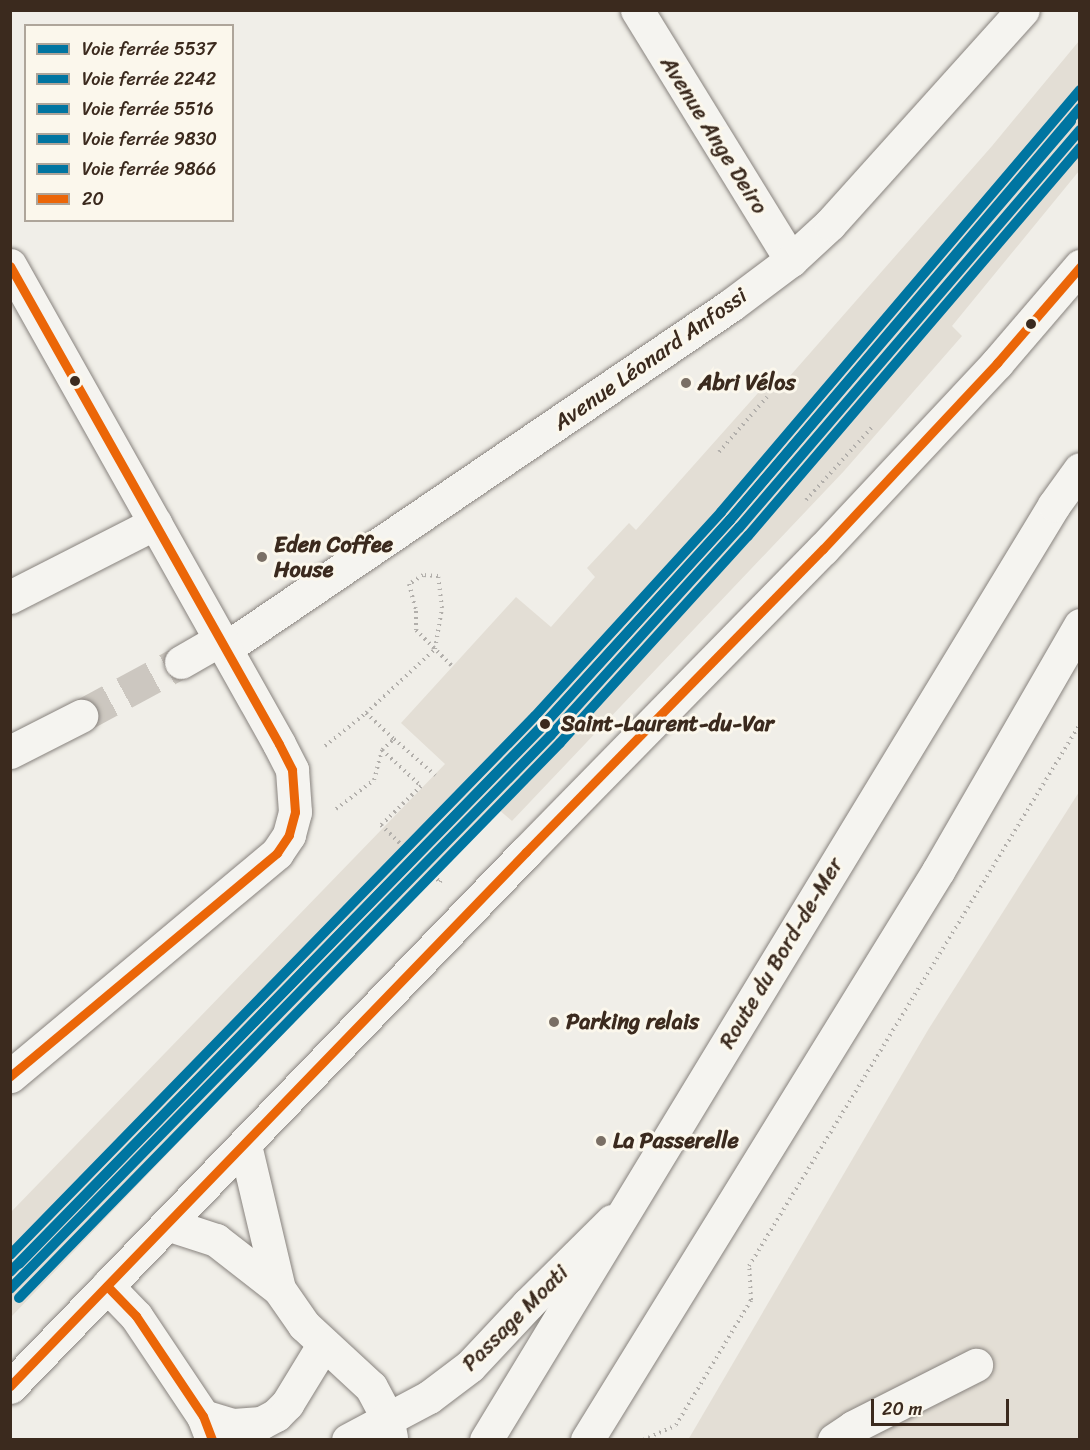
<!DOCTYPE html>
<html>
<head>
<meta charset="utf-8">
<style>
  body { margin:0 }
  #map { position:relative; width:1090px; height:1450px; overflow:hidden; background:#f0eee8; font-family:Sriracha,sans-serif }
  div>[style] { position:absolute }
  .built>* { inset:0; background:#e3ded5 }
  .street-tunnel>* { height:33px; margin-top:-16.5px; transform-origin:0; background:repeating-linear-gradient(90deg,#ccc7c0 0 33px,transparent 0 49px) }
  .path>* { height:4px; margin-top:-2px; transform-origin:0; background:repeating-linear-gradient(90deg,#b2afab 0 1.5px,transparent 0 6px) }
  .roads { filter:drop-shadow(0 0 2px #88837e) drop-shadow(0 0 2px #88837e) }
  .street>* { height:33px; margin:-16.5px; padding:0 16.5px; transform-origin:16.5px; border-radius:16.5px; background:#f5f4f0 }
  .secondary>* { height:33px; margin:-16.5px; padding:0 16.5px; transform-origin:16.5px; border-radius:16.5px; background:#f5f4f0 }
  .primary>* { height:33px; margin:-16.5px; padding:0 16.5px; transform-origin:16.5px; border-radius:16.5px; background:#f5f4f0 }
  .bus-1>* { height:9px; margin:-4.5px; padding:0 4.5px; transform-origin:4.5px; border-radius:4.5px; background:#eb6608 }
  .rail-1>* { height:10px; margin:-5px; padding:0 5px; transform-origin:5px; border-radius:5px; background:#0075a1 }
  .rail-2>* { height:10px; margin:-5px; padding:0 5px; transform-origin:5px; border-radius:5px; background:#0075a1 }
  .rail-3>* { height:10px; margin:-5px; padding:0 5px; transform-origin:5px; border-radius:5px; background:#0075a1 }
  .rail-4>* { height:10px; margin:-5px; padding:0 5px; transform-origin:5px; border-radius:5px; background:#0075a1 }
  .rail-5>* { height:10px; margin:-5px; padding:0 5px; transform-origin:5px; border-radius:5px; background:#0075a1 }
  .dots>* { width:16px; height:16px; translate:-50% -50%; box-sizing:border-box; border:3px solid #fbf7ec; border-radius:50% }
  span { translate:-50% -50%; white-space:nowrap; text-align:center; line-height:1.15; -webkit-text-stroke:6px #fbf7ec; paint-order:stroke }
  .street-label { font-size:22px; color:#3b2a1e }
  .poi-label { font-size:22px; color:#3b2a1e; font-weight:700 }
  .left { translate:0 -50%; text-align:left }
  .stop-label { font-size:22px; color:#3b2a1e; font-weight:700 }
  .frame { position:absolute; inset:0; border:12px solid #3b2a1e; pointer-events:none }
  .legend { position:absolute; left:24px; top:24px; width:210px; height:198px; box-sizing:border-box; background:#fbf7ec; border:2px solid #aea59a; margin:0; padding:8px 10px; list-style:none; font-size:18px; color:#3b2a1e }
  .legend li { display:flex; align-items:center; gap:12px; height:30px }
  .legend b { width:30px; border:2px solid #aea59a }
  .scale { position:absolute; left:871px; top:1399px; width:138px; height:27px; box-sizing:border-box; border:3px solid #3b2a1e; border-top:0; padding-left:8px; font-size:18px; line-height:21px; white-space:nowrap; color:#3b2a1e; -webkit-text-stroke:4px #fbf7ec; paint-order:stroke }
</style>
</head>
<body>
<div id="map">
  <div class="built">
    <i style="clip-path:polygon(1079px 41px,1079px 171px,952px 326px,962px 336px,844px 471px,512px 821px,498px 809px,11px 1317px,11px 1212px,445px 764px,401px 723px,516px 597px,551px 627px,595px 577px,587px 568px,629px 523px,636px 530px,766px 384px,775px 393px,992px 146px)"></i>
    <i style="clip-path:polygon(1079px 792px,1079px 1439px,688px 1440px,928px 1030px)"></i>
  </div>
  <div class="street-tunnel">
    <i style="left:81px;top:716px;width:114px;rotate:-28.4deg"></i>
  </div>
  <div class="path">
    <i style="left:719px;top:452px;width:73px;rotate:-48.9deg"></i>
    <i style="left:806px;top:500px;width:101px;rotate:-47.8deg"></i>
    <i style="left:366px;top:713px;width:38px;rotate:43deg"></i>
    <i style="left:325px;top:746px;width:53px;rotate:-38.8deg"></i>
    <i style="left:366px;top:713px;width:94px;rotate:-42.8deg"></i>
    <i style="left:435px;top:649px;width:42px;rotate:-80.3deg"></i>
    <i style="left:442px;top:608px;width:32px;rotate:-97deg"></i>
    <i style="left:438px;top:576px;width:15px;rotate:-176deg"></i>
    <i style="left:423px;top:575px;width:17px;rotate:147deg"></i>
    <i style="left:409px;top:584px;width:28px;rotate:75deg"></i>
    <i style="left:416px;top:611px;width:19px;rotate:90deg"></i>
    <i style="left:416px;top:630px;width:52px;rotate:45deg"></i>
    <i style="left:382px;top:750px;width:16px;rotate:-43deg"></i>
    <i style="left:394px;top:739px;width:55px;rotate:41.3deg"></i>
    <i style="left:336px;top:809px;width:48px;rotate:-37.3deg"></i>
    <i style="left:374px;top:780px;width:31px;rotate:-75deg"></i>
    <i style="left:382px;top:750px;width:53px;rotate:42.7deg"></i>
    <i style="left:421px;top:786px;width:56px;rotate:135.7deg"></i>
    <i style="left:381px;top:825px;width:82px;rotate:44deg"></i>
    <i style="left:440px;top:882px;width:2px;rotate:-63deg"></i>
    <i style="left:643px;top:1440px;width:36px;rotate:-24deg"></i>
    <i style="left:676px;top:1425px;width:146px;rotate:-59deg"></i>
    <i style="left:751px;top:1300px;width:34px;rotate:-93deg"></i>
    <i style="left:749px;top:1266px;width:635px;rotate:-58.59deg"></i>
  </div>
  <div class="roads">
    <div class="street">
      <i style="left:637px;top:10px;width:294px;rotate:58.4deg"></i>
      <i style="left:10px;top:597px;width:163px;rotate:-27deg"></i>
      <i style="left:226px;top:648px;width:610px;rotate:-34.18deg"></i>
      <i style="left:731px;top:305px;width:75px;rotate:-36.9deg"></i>
      <i style="left:791px;top:260px;width:53px;rotate:-42.7deg"></i>
      <i style="left:830px;top:224px;width:288px;rotate:-48deg"></i>
      <i style="left:181px;top:662px;width:46px;rotate:-29.9deg"></i>
      <i style="left:10px;top:752px;width:80px;rotate:-26.9deg"></i>
      <i style="left:834px;top:1440px;width:23px;rotate:-34deg"></i>
      <i style="left:853px;top:1427px;width:138px;rotate:-26.8deg"></i>
    </div>
    <div class="secondary">
      <i style="left:10px;top:265px;width:549px;rotate:60.68deg"></i>
      <i style="left:279px;top:744px;width:29px;rotate:63deg"></i>
      <i style="left:292px;top:770px;width:42px;rotate:85.9deg"></i>
      <i style="left:295px;top:812px;width:24px;rotate:105deg"></i>
      <i style="left:289px;top:835px;width:22px;rotate:124deg"></i>
      <i style="left:277px;top:853px;width:348px;rotate:140.1deg"></i>
      <i style="left:245px;top:1145px;width:148px;rotate:76.7deg"></i>
      <i style="left:167px;top:1224px;width:52px;rotate:18.1deg"></i>
      <i style="left:216px;top:1240px;width:80px;rotate:37.9deg"></i>
      <i style="left:279px;top:1289px;width:44px;rotate:55.2deg"></i>
      <i style="left:304px;top:1325px;width:91px;rotate:42.8deg"></i>
      <i style="left:371px;top:1387px;width:34px;rotate:62deg"></i>
      <i style="left:387px;top:1417px;width:21px;rotate:79deg"></i>
      <i style="left:107px;top:1286px;width:42px;rotate:46deg"></i>
      <i style="left:136px;top:1316px;width:120px;rotate:56.2deg"></i>
      <i style="left:203px;top:1416px;width:26px;rotate:69deg"></i>
      <i style="left:203px;top:1416px;width:31px;rotate:17deg"></i>
      <i style="left:233px;top:1425px;width:28px;rotate:-4deg"></i>
      <i style="left:261px;top:1423px;width:17px;rotate:-28deg"></i>
      <i style="left:276px;top:1415px;width:16px;rotate:-45deg"></i>
      <i style="left:287px;top:1404px;width:69px;rotate:-58.6deg"></i>
      <i style="left:348px;top:1440px;width:92px;rotate:-28deg"></i>
      <i style="left:429px;top:1397px;width:51px;rotate:-37.1deg"></i>
      <i style="left:470px;top:1366px;width:85px;rotate:-46.9deg"></i>
      <i style="left:528px;top:1304px;width:118px;rotate:-44.7deg"></i>
    </div>
    <div class="primary">
      <i style="left:10px;top:1387px;width:743px;rotate:-46.04deg"></i>
      <i style="left:526px;top:852px;width:424px;rotate:-45.6deg"></i>
      <i style="left:823px;top:549px;width:255px;rotate:-46.9deg"></i>
      <i style="left:997px;top:363px;width:128px;rotate:-49.4deg"></i>
      <i style="left:486px;top:1440px;width:1094px;rotate:-58.72deg"></i>
      <i style="left:1054px;top:505px;width:44px;rotate:-54.2deg"></i>
      <i style="left:587px;top:1440px;width:669px;rotate:-58.33deg"></i>
      <i style="left:938px;top:871px;width:284px;rotate:-60deg"></i>
    </div>
  </div>
  <div class="bus-1">
    <i style="left:10px;top:266px;width:548px;rotate:60.63deg"></i>
    <i style="left:279px;top:744px;width:29px;rotate:63deg"></i>
    <i style="left:292px;top:770px;width:42px;rotate:85.9deg"></i>
    <i style="left:295px;top:812px;width:24px;rotate:105deg"></i>
    <i style="left:289px;top:835px;width:22px;rotate:124deg"></i>
    <i style="left:277px;top:853px;width:348px;rotate:140.1deg"></i>
    <i style="left:107px;top:1286px;width:42px;rotate:46deg"></i>
    <i style="left:136px;top:1316px;width:120px;rotate:56.2deg"></i>
    <i style="left:203px;top:1416px;width:26px;rotate:69deg"></i>
    <i style="left:10px;top:1386px;width:743px;rotate:-45.98deg"></i>
    <i style="left:526px;top:852px;width:424px;rotate:-45.6deg"></i>
    <i style="left:823px;top:549px;width:255px;rotate:-46.9deg"></i>
    <i style="left:997px;top:363px;width:127px;rotate:-49.2deg"></i>
  </div>
  <div class="rail-1">
    <i style="left:10px;top:1255px;width:752px;rotate:-45.75deg"></i>
    <i style="left:535px;top:716px;width:276px;rotate:-47.6deg"></i>
    <i style="left:721px;top:512px;width:554px;rotate:-49.61deg"></i>
  </div>
  <div class="rail-2">
    <i style="left:10px;top:1289px;width:774px;rotate:-45.68deg"></i>
    <i style="left:551px;top:735px;width:280px;rotate:-47.8deg"></i>
    <i style="left:739px;top:528px;width:524px;rotate:-49.41deg"></i>
  </div>
  <div class="rail-3">
    <i style="left:19px;top:1298px;width:775px;rotate:-45.73deg"></i>
    <i style="left:560px;top:743px;width:280px;rotate:-47.8deg"></i>
    <i style="left:748px;top:536px;width:511px;rotate:-49.45deg"></i>
  </div>
  <div class="rail-4">
    <i style="left:19px;top:1264px;width:753px;rotate:-45.81deg"></i>
    <i style="left:544px;top:724px;width:276px;rotate:-47.6deg"></i>
    <i style="left:730px;top:520px;width:541px;rotate:-49.65deg"></i>
  </div>
  <div class="rail-5">
    <i style="left:10px;top:1272px;width:762px;rotate:-45.69deg"></i>
    <i style="left:542px;top:727px;width:280px;rotate:-47.8deg"></i>
    <i style="left:730px;top:520px;width:525px;rotate:-49.48deg"></i>
  </div>
  <div class="dots">
    <i style="left:1031px;top:324px;background:#3b2a1e"></i>
    <i style="left:75px;top:381px;background:#3b2a1e"></i>
    <i style="left:686px;top:383px;background:#7a6f65"></i>
    <i style="left:262px;top:557px;background:#7a6f65"></i>
    <i style="left:545px;top:724px;background:#3b2a1e"></i>
    <i style="left:554px;top:1022px;background:#7a6f65"></i>
    <i style="left:601px;top:1141px;background:#7a6f65"></i>
  </div>
  <div class="street-label">
    <span style="left:714px;top:135px;rotate:58deg">Avenue Ange Deiro</span>
    <span style="left:650px;top:359px;rotate:-35deg">Avenue Léonard Anfossi</span>
    <span style="left:781px;top:953px;rotate:-59deg">Route du Bord-de-Mer</span>
    <span style="left:515px;top:1318px;rotate:-45deg">Passage Moati</span>
  </div>
  <div class="poi-label">
    <span class="left" style="left:698px;top:383px">Abri Vélos</span>
    <span class="left" style="left:274px;top:557px">Eden Coffee<br>House</span>
    <span class="left" style="left:566px;top:1022px">Parking relais</span>
    <span class="left" style="left:613px;top:1141px">La Passerelle</span>
  </div>
  <div class="stop-label">
    <span class="left" style="left:561px;top:724px">Saint-Laurent-du-Var</span>
  </div>
  <div class="frame"></div>
  <ul class="legend">
  <li><b style="height:8px;background:#0075a1"></b>Voie ferrée 5537</li>
  <li><b style="height:8px;background:#0075a1"></b>Voie ferrée 2242</li>
  <li><b style="height:8px;background:#0075a1"></b>Voie ferrée 5516</li>
  <li><b style="height:8px;background:#0075a1"></b>Voie ferrée 9830</li>
  <li><b style="height:8px;background:#0075a1"></b>Voie ferrée 9866</li>
  <li><b style="height:8px;background:#eb6608"></b>20</li>
  </ul>
  <div class="scale">20 m</div>
</div>
</body>
</html>
